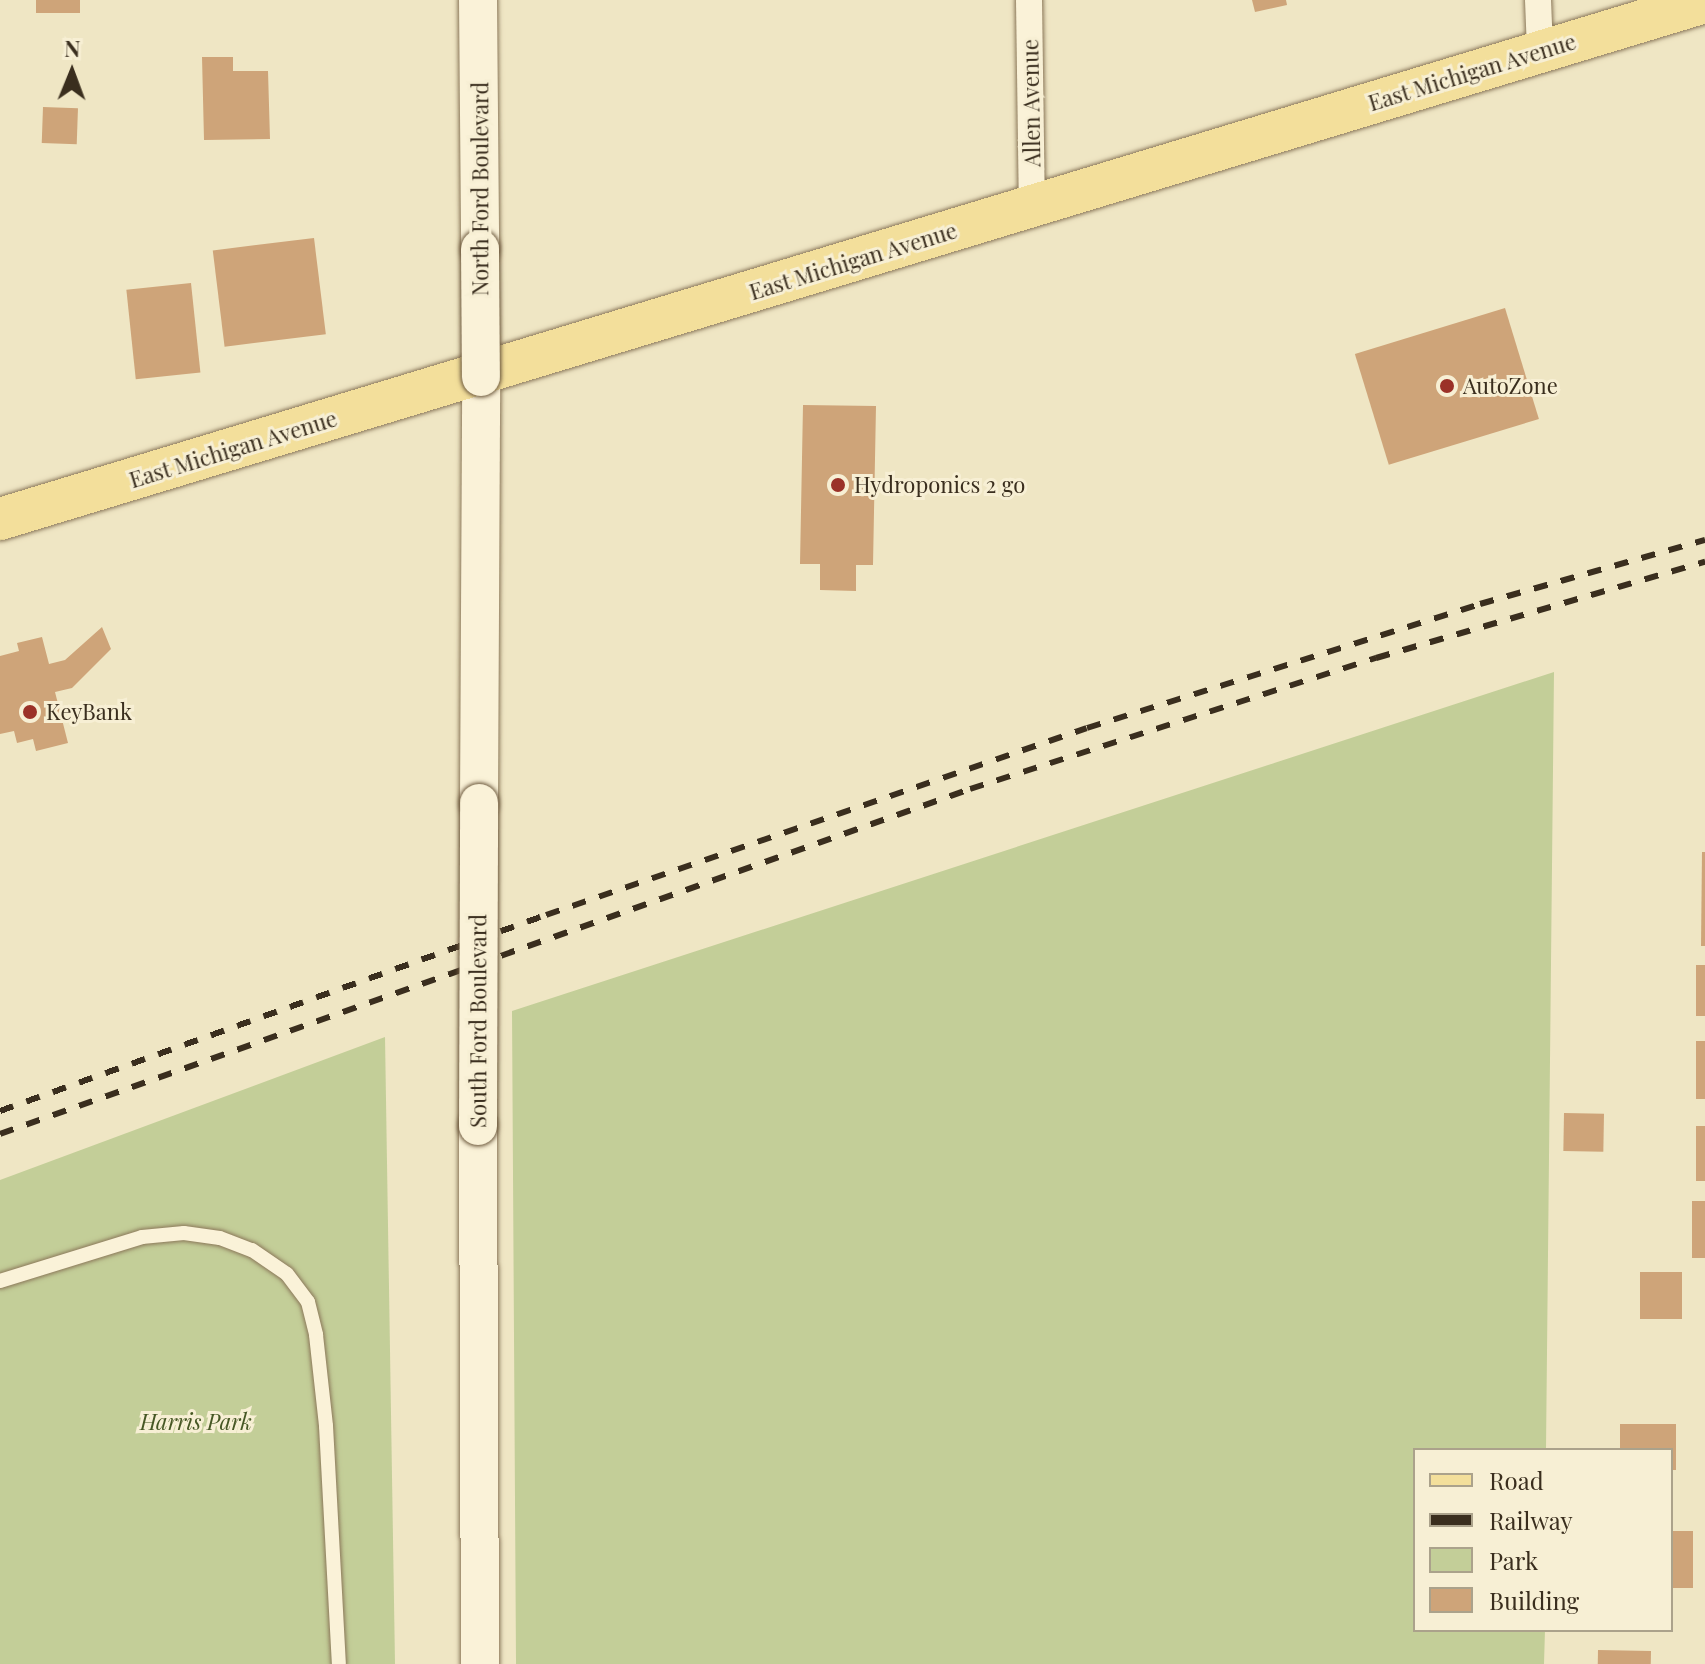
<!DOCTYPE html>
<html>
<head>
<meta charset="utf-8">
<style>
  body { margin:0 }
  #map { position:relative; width:1705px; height:1664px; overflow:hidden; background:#efe6c4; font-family:"Playfair Display",serif }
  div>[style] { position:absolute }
  .green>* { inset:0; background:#c3ce98 }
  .building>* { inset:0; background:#cea479; transform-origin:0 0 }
  .roads { filter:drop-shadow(0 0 2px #8b785a) drop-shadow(0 0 2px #8b785a) }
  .service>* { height:14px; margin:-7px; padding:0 7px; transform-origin:7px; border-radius:7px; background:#faf2d8 }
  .minor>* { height:26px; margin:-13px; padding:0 13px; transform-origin:13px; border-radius:13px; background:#faf2d8 }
  .secondary>* { height:38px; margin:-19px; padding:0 19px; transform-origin:19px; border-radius:19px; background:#faf2d8 }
  .primary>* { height:42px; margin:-21px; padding:0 21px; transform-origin:21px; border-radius:21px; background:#f3df9b }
  .rail>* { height:6px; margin-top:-3px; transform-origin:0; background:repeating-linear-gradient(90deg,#3a2e1e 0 14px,transparent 0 28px) }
  .bridges { filter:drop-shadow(0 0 2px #6d593d) drop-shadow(0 0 2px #6d593d) }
  .secondary-bridge>* { height:38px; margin:-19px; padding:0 19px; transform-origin:19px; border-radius:19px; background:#faf2d8 }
  .dots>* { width:22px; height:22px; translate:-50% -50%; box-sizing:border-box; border:4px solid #f7efd4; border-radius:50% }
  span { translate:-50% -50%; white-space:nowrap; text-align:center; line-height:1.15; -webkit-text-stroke:6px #f7efd4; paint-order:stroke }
  .street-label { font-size:22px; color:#3a2e1e }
  .poi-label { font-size:22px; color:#3a2e1e }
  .left { translate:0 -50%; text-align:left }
  .park-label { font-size:22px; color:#465724; font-style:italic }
  .legend { position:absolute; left:1413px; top:1448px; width:260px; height:184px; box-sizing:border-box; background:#f7efd4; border:2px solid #aba28b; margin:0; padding:10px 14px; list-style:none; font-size:24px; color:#3a2e1e }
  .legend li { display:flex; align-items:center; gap:16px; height:40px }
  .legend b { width:40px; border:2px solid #aba28b }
  .north { position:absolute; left:32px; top:32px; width:80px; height:80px; -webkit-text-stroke:6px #f7efd4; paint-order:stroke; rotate:1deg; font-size:22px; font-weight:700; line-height:32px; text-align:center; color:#3a2e1e }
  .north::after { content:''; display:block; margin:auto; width:28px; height:36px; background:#3a2e1e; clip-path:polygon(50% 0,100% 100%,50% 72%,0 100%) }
</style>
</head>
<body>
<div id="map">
  <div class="green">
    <i style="clip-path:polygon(1554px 672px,1546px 1450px,1415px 1450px,1415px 1630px,1545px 1630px,1544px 1664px,516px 1664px,512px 1011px)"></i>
    <i style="clip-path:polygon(385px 1037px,395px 1664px,0 1664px,0 1180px)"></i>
  </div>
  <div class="building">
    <i style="left:36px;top:0;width:44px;height:13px"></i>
    <i style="clip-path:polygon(1252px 0,1286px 0,1287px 5px,1255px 12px)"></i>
    <i style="clip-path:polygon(202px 57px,233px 57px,233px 71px,268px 71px,270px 139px,204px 140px)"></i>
    <i style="left:43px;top:107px;width:35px;height:36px;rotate:2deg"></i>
    <i style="left:314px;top:238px;width:97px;height:102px;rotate:83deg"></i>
    <i style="left:191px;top:283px;width:90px;height:65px;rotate:84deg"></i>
    <i style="left:1505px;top:308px;width:116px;height:157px;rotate:73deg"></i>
    <i style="clip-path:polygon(803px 405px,876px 406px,873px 565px,856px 565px,856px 591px,820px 590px,820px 564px,800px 564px)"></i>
    <i style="clip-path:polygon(102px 627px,111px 649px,72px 688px,55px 692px,68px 743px,36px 751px,33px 739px,17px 743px,14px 731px,0 734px,0 656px,19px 651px,17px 643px,42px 637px,49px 664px,65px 660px)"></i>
    <i style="clip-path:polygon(1702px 852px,1705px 852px,1705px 946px,1701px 946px)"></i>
    <i style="left:1696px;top:965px;width:9px;height:51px"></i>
    <i style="left:1696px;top:1041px;width:9px;height:58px"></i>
    <i style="left:1564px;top:1113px;width:40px;height:38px;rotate:1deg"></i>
    <i style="left:1696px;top:1126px;width:9px;height:55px"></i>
    <i style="left:1692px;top:1201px;width:13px;height:57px"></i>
    <i style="left:1640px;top:1272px;width:42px;height:47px"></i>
    <i style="clip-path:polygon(1620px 1424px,1676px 1424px,1676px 1470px,1671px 1470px,1671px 1450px,1620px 1450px)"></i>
    <i style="left:1671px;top:1531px;width:22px;height:57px"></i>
    <i style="left:1598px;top:1650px;width:53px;height:14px;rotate:1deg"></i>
  </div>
  <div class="roads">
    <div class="service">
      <i style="left:0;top:1281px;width:149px;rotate:-17.2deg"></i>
      <i style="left:142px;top:1237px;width:42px;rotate:-5.4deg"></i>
      <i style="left:184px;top:1233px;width:36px;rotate:8deg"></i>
      <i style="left:220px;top:1238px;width:34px;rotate:21deg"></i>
      <i style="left:252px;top:1250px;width:42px;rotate:34.4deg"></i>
      <i style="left:287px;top:1274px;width:35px;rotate:53deg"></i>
      <i style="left:308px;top:1302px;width:34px;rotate:76deg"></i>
      <i style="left:316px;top:1335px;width:92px;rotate:83.7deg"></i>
      <i style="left:326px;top:1426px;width:238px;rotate:86.9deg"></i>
    </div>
    <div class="minor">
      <i style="left:1029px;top:0;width:206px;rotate:89.2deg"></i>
      <i style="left:1538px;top:0;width:50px;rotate:87.7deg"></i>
    </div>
    <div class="secondary">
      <i style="left:478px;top:0;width:249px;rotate:89.5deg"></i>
      <i style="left:479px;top:803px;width:426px;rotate:-89.7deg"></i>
      <i style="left:478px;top:1126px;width:538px;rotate:89.79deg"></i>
    </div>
    <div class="primary">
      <i style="left:0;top:519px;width:1782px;rotate:-16.87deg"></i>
    </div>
  </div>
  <div class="rail">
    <i style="left:0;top:1111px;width:580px;rotate:-19.75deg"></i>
    <i style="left:546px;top:915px;width:572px;rotate:-19.07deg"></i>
    <i style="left:1087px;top:728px;width:412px;rotate:-17.5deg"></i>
    <i style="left:1480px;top:604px;width:234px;rotate:-15.9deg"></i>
    <i style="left:0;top:1134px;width:1030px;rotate:-19.58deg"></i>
    <i style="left:970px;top:789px;width:427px;rotate:-17.9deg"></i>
    <i style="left:1376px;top:658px;width:343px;rotate:-16.3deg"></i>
  </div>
  <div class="bridges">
    <div class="secondary-bridge">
      <i style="left:480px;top:249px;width:128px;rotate:89.6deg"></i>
      <i style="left:478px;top:1126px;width:323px;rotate:-89.8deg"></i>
    </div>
  </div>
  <div class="dots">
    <i style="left:1447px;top:386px;background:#9b3128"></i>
    <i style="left:838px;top:485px;background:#9b3128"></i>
    <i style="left:30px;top:712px;background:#9b3128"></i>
  </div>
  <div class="street-label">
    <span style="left:1472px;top:72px;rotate:-17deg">East Michigan Avenue</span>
    <span style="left:1031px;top:103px;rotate:-91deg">Allen Avenue</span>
    <span style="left:480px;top:189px;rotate:-90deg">North Ford Boulevard</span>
    <span style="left:853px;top:261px;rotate:-17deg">East Michigan Avenue</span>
    <span style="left:233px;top:449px;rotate:-17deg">East Michigan Avenue</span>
    <span style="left:478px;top:1021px;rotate:-90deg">South Ford Boulevard</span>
  </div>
  <div class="poi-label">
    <span class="left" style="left:1463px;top:386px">AutoZone</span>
    <span class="left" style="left:854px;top:485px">Hydroponics 2 go</span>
    <span class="left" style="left:46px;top:712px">KeyBank</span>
  </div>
  <div class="park-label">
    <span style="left:196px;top:1422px">Harris Park</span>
  </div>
  <ul class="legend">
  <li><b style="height:10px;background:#f3df9b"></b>Road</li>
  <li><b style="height:10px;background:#3a2e1e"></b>Railway</li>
  <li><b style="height:22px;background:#c3ce98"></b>Park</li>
  <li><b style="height:22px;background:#cea479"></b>Building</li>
  </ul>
  <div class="north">N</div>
</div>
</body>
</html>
